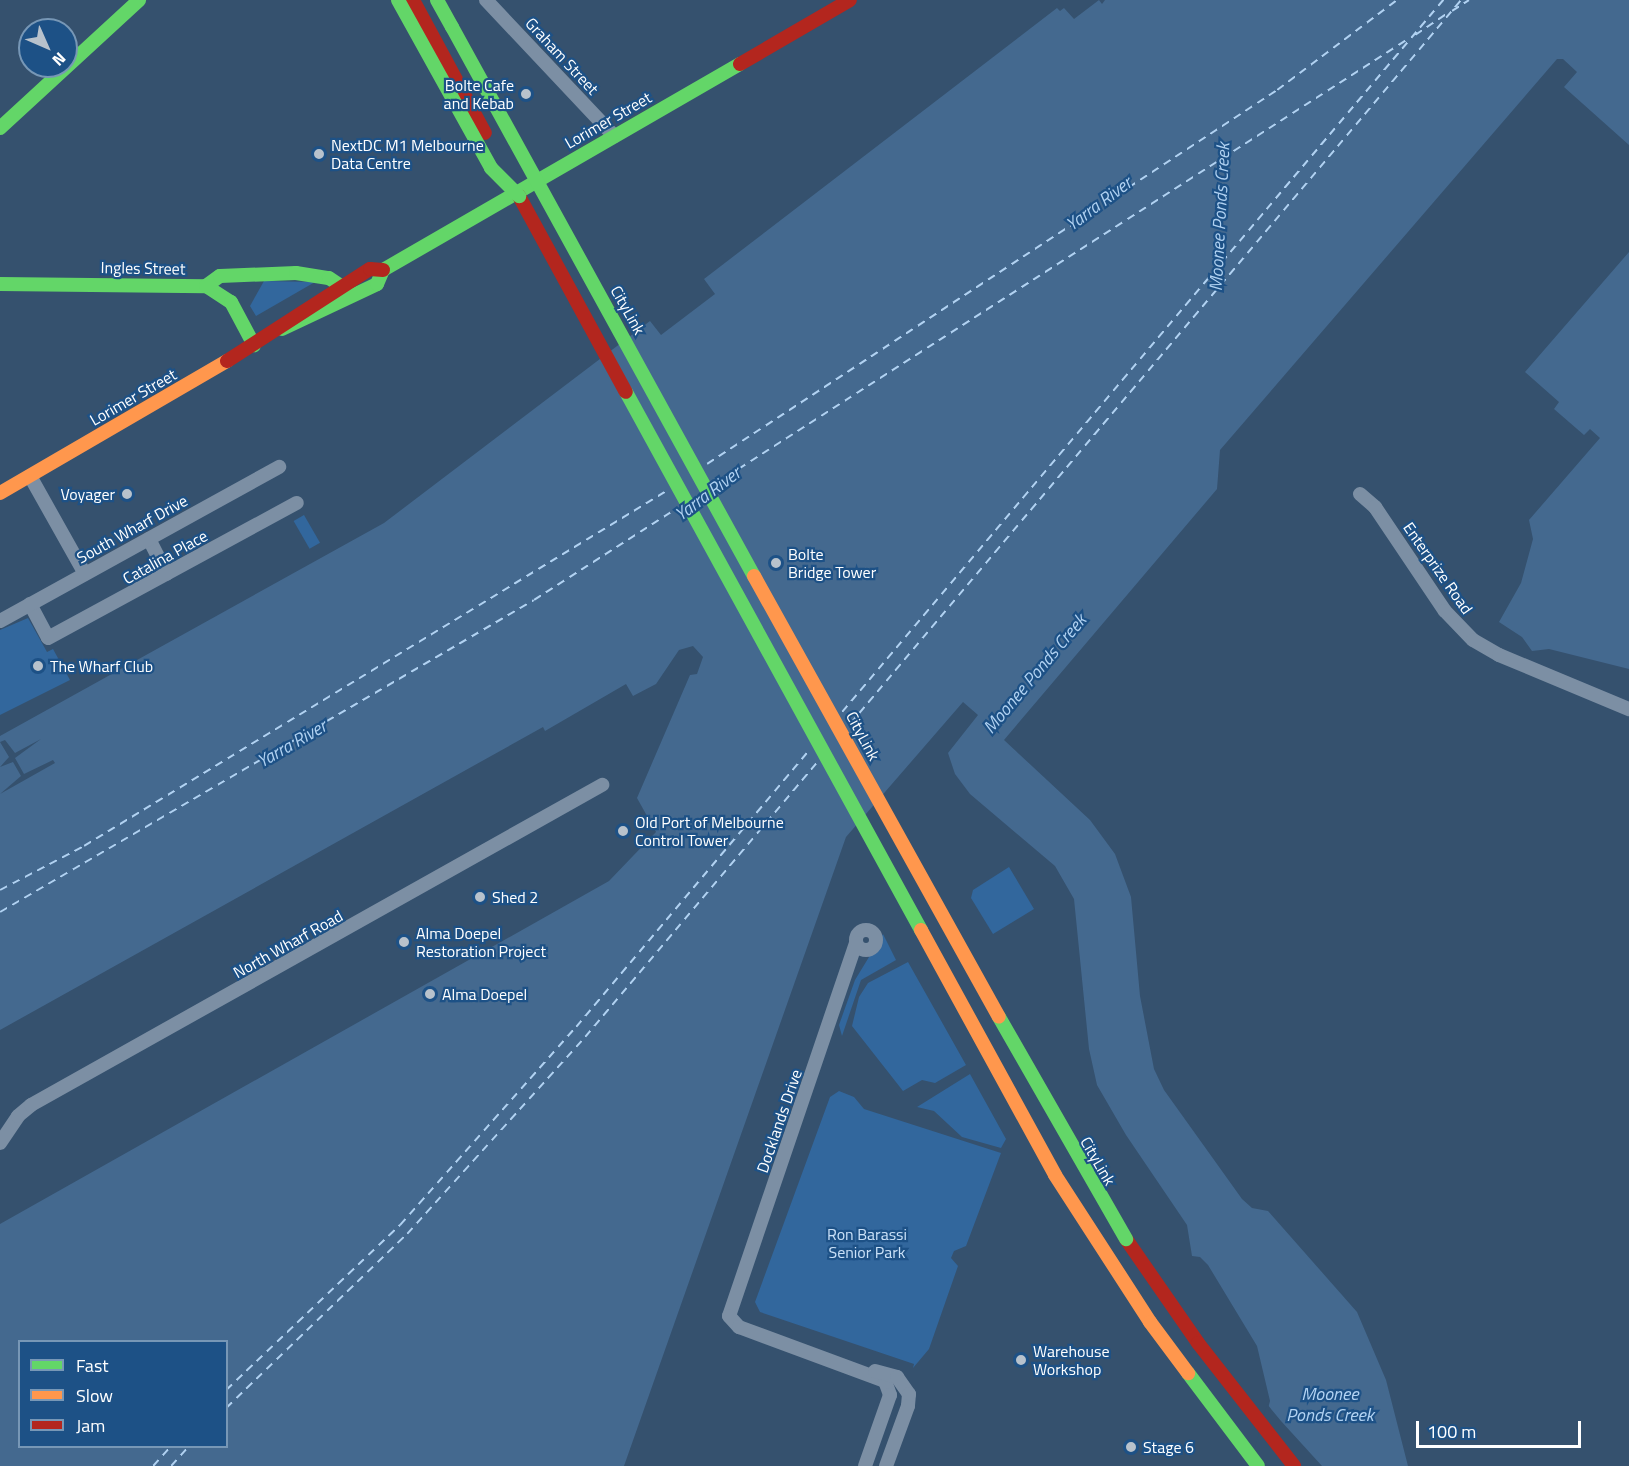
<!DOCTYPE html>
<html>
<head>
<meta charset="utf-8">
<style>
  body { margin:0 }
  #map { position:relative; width:1629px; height:1466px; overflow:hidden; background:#35516e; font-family:"Titillium Web",sans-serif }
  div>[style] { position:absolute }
  .green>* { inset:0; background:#32679d; transform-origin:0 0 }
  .water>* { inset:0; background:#44698f }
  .pier>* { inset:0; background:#35516e }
  .ferry>* { height:1.5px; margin-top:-0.75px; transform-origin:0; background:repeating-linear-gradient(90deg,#b1d2f2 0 8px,transparent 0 14px) }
  .street>* { height:14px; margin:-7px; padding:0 7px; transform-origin:7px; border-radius:7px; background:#7c8fa4 }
  .street>.ring { margin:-7px; padding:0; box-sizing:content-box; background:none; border:14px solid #7c8fa4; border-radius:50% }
  .fast>* { height:14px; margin:-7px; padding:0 7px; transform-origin:7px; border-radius:7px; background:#63d668 }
  .slow>* { height:14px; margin:-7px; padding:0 7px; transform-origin:7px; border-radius:7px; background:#ff974d }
  .jam>* { height:14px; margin:-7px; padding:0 7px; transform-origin:7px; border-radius:7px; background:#b3261e }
  .fast-bridge>* { height:14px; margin:-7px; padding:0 7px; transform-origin:7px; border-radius:7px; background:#63d668 }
  .slow-bridge>* { height:14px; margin:-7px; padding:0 7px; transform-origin:7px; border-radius:7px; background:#ff974d }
  .dots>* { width:16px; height:16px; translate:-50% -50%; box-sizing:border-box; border:3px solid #1d5186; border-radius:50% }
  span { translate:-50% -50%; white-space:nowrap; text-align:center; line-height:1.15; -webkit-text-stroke:4.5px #1d5186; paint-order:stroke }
  .street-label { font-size:16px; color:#fff }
  .poi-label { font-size:16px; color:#fff }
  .right { translate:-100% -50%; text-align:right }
  .left { translate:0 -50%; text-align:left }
  .park-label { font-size:16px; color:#cae1f8 }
  .water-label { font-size:18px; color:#b1d2f2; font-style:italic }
  .legend { position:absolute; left:18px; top:1340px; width:210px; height:108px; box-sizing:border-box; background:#1d5186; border:2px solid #7797b6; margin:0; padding:8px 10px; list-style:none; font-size:18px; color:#fff }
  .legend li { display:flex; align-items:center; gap:12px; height:30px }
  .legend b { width:30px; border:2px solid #7797b6 }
  .north { position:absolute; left:18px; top:18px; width:60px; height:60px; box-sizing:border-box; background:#1d5186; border:2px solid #7797b6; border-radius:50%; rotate:135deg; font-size:16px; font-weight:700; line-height:24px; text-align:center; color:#fff }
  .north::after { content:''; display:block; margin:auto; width:21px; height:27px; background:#b8c2cc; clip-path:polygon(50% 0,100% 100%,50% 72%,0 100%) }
  .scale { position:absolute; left:1416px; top:1421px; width:165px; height:27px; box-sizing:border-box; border:3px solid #fff; border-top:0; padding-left:8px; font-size:18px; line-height:21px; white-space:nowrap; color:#fff; -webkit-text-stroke:4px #1d5186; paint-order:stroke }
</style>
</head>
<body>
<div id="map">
  <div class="green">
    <i style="clip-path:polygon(264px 281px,315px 282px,256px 316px,250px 306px)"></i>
    <i style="left:304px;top:515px;width:32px;height:12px;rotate:60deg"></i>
    <i style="clip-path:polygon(28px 618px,47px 652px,53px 649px,70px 680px,0 715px,0 630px)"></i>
    <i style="clip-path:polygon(1009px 867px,1034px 909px,993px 934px,971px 898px,973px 890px)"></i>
    <i style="clip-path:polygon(883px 934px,896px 960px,861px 980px,842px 1036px,839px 1025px,855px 980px)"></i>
    <i style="clip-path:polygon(908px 962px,966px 1065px,935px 1083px,922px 1080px,903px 1091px,852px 1026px,859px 997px,868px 983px)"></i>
    <i style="clip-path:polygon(970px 1074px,1006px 1139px,1001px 1148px,962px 1137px,934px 1111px,917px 1107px)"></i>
    <i style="clip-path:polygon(839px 1091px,854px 1097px,864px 1109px,1001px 1153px,966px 1246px,954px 1251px,951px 1258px,958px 1266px,929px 1349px,913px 1368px,914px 1364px,760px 1312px,755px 1302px,830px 1097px)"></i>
  </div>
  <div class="water">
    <i style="clip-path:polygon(evenodd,1099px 0,1102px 4px,1105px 0,1629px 0,1629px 145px,1564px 87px,1577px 72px,1563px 59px,1557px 59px,1220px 450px,1217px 489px,1004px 740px,1090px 820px,1115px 854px,1131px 897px,1140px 996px,1154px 1069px,1164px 1090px,1242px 1199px,1252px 1208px,1268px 1211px,1357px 1312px,1386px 1380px,1408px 1466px,1253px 1466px,1270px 1401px,1257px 1346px,1208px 1265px,1200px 1257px,1192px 1256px,1187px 1225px,1126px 1135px,1097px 1085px,1089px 1049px,1074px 899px,1055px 866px,970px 794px,955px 774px,948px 753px,978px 715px,963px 702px,846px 837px,624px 1466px,0 1466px,0 1224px,609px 881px,656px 832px,637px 798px,690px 675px,697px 674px,703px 657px,693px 646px,679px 650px,656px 684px,633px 696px,626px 684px,545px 731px,543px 727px,0 1030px,0 736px,384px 523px,650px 321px,661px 335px,715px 294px,704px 279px,1057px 8px,1060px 11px,1064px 8px,1074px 19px,1099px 0,20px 1342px,226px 1342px,226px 1446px,20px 1446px,20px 1342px)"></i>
    <i style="clip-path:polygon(1629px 252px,1629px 669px,1549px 649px,1532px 651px,1522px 637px,1499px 622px,1521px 583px,1533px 539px,1529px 520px,1600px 438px,1590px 429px,1584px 435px,1554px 409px,1559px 402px,1525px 372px)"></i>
  </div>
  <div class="pier">
    <i style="clip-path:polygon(41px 739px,15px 758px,24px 774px,53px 760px,55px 763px,0 794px,21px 776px,13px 762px,0 767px,9px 757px,0 742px,5px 740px,15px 753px)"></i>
    <i style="clip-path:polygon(1267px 1404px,1281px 1421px,1322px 1466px,1250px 1466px)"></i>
  </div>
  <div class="ferry">
    <i style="left:1452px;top:11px;width:20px;rotate:-33deg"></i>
    <i style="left:1415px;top:35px;width:40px;rotate:-34deg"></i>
    <i style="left:707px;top:464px;width:682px;rotate:-33.27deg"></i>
    <i style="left:1277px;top:90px;width:150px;rotate:-36.9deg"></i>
    <i style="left:715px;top:484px;width:824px;rotate:-32.71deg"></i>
    <i style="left:842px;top:712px;width:932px;rotate:-49.83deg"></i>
    <i style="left:850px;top:724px;width:947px;rotate:-49.84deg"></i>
    <i style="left:0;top:890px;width:95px;rotate:-27.6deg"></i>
    <i style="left:84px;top:846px;width:684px;rotate:-31.37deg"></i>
    <i style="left:0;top:912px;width:618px;rotate:-30.3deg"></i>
    <i style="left:534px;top:600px;width:169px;rotate:-32.7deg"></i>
    <i style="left:226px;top:1390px;width:240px;rotate:-43.5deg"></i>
    <i style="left:400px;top:1225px;width:265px;rotate:-48.4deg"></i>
    <i style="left:576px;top:1027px;width:362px;rotate:-49.9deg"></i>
    <i style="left:226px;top:1408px;width:251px;rotate:-43.9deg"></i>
    <i style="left:407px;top:1234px;width:266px;rotate:-47.9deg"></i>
    <i style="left:585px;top:1037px;width:358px;rotate:-49.8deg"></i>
    <i style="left:153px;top:1466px;width:27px;rotate:-48deg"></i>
    <i style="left:171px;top:1466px;width:27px;rotate:-48deg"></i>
  </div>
  <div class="street">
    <i style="left:486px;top:0;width:187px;rotate:46.7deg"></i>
    <i style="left:30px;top:476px;width:112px;rotate:60.7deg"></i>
    <i style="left:1360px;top:494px;width:20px;rotate:41deg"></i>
    <i style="left:1375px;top:507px;width:125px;rotate:56.1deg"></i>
    <i style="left:1445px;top:611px;width:40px;rotate:46deg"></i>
    <i style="left:1473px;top:640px;width:30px;rotate:30deg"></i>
    <i style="left:1499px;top:655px;width:141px;rotate:22.6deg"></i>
    <i style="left:149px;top:539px;width:39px;rotate:63deg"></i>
    <i style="left:30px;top:604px;width:38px;rotate:62deg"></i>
    <i style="left:48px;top:638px;width:283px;rotate:-28.5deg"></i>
    <i style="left:0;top:621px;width:319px;rotate:-28.9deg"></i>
    <i class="ring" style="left:856px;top:930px;width:6px;height:6px"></i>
    <i style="left:856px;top:943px;width:394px;rotate:108.8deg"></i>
    <i style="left:729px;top:1316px;width:15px;rotate:48deg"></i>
    <i style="left:739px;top:1327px;width:156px;rotate:20.3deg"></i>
    <i style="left:885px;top:1381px;width:15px;rotate:70deg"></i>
    <i style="left:890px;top:1395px;width:75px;rotate:109.4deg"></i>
    <i style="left:0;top:1143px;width:32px;rotate:-56deg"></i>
    <i style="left:18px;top:1116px;width:17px;rotate:-40deg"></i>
    <i style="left:31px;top:1105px;width:655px;rotate:-29.27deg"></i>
    <i style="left:875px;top:1371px;width:23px;rotate:15deg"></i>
    <i style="left:897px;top:1377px;width:21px;rotate:55deg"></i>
    <i style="left:909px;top:1394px;width:12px;rotate:95deg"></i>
    <i style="left:908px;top:1406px;width:64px;rotate:110.1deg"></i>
  </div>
  <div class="fast">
    <i style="left:437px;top:0;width:31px;rotate:61deg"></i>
    <i style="left:0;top:128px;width:189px;rotate:-42.6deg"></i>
    <i style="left:0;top:284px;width:206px;rotate:0.6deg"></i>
    <i style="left:206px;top:286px;width:30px;rotate:33deg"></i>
    <i style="left:231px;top:302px;width:49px;rotate:61.9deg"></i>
    <i style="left:206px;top:286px;width:17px;rotate:-36deg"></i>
    <i style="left:220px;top:276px;width:76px;rotate:-2.3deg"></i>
    <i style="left:296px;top:273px;width:33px;rotate:9deg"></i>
    <i style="left:329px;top:278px;width:14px;rotate:34deg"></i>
    <i style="left:282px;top:329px;width:105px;rotate:-25.3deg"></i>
    <i style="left:377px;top:284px;width:15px;rotate:-67deg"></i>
    <i style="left:383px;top:270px;width:412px;rotate:-30deg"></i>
    <i style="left:626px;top:392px;width:614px;rotate:61.26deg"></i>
    <i style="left:1188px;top:1373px;width:116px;rotate:53deg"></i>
  </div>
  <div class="slow">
    <i style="left:0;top:493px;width:263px;rotate:-30.2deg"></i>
    <i style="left:921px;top:930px;width:279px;rotate:61.3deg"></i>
    <i style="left:1055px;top:1175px;width:175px;rotate:57.1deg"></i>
    <i style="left:1150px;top:1322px;width:64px;rotate:53.3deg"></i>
  </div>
  <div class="jam">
    <i style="left:413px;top:0;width:151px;rotate:61.6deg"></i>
    <i style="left:740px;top:64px;width:127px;rotate:-30.2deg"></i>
    <i style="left:519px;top:196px;width:223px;rotate:61.4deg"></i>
    <i style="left:227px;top:361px;width:170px;rotate:-32.8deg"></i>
    <i style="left:370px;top:269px;width:13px;rotate:4deg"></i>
    <i style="left:1126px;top:1239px;width:126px;rotate:55.3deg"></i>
    <i style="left:1198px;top:1343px;width:156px;rotate:52deg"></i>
  </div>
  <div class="fast-bridge">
    <i style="left:398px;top:0;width:192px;rotate:61deg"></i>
    <i style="left:491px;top:168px;width:40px;rotate:45deg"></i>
    <i style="left:452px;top:27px;width:627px;rotate:61.19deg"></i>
    <i style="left:999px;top:1017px;width:256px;rotate:60.2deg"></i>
  </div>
  <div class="slow-bridge">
    <i style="left:754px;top:576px;width:504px;rotate:60.95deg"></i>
  </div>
  <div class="dots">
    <i style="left:526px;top:94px;background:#b8c2cc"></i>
    <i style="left:319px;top:154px;background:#b8c2cc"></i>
    <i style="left:127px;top:494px;background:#b8c2cc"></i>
    <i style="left:776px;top:563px;background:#b8c2cc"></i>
    <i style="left:38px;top:666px;background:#b8c2cc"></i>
    <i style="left:623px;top:831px;background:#b8c2cc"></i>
    <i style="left:480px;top:897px;background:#b8c2cc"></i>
    <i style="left:404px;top:942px;background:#b8c2cc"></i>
    <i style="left:430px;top:994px;background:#b8c2cc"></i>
    <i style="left:1021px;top:1360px;background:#b8c2cc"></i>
    <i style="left:1131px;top:1447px;background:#b8c2cc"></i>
  </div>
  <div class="street-label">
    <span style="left:562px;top:56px;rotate:47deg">Graham Street</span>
    <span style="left:608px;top:120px;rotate:-30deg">Lorimer Street</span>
    <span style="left:143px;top:268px;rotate:1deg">Ingles Street</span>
    <span style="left:628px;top:310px;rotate:61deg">CityLink</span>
    <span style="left:133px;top:397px;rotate:-30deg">Lorimer Street</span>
    <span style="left:132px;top:529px;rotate:-29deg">South Wharf Drive</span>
    <span style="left:165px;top:557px;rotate:-29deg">Catalina Place</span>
    <span style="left:1438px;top:568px;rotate:55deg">Enterprize Road</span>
    <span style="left:863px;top:736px;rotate:62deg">CityLink</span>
    <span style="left:288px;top:944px;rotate:-29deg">North Wharf Road</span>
    <span style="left:779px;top:1121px;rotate:-71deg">Docklands Drive</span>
    <span style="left:1098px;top:1161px;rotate:60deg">CityLink</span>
  </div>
  <div class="poi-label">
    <span class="right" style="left:514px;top:94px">Bolte Cafe<br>and Kebab</span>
    <span class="left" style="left:331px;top:154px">NextDC M1 Melbourne<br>Data Centre</span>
    <span class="right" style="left:115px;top:494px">Voyager</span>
    <span class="left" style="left:788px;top:563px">Bolte<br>Bridge Tower</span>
    <span class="left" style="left:50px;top:666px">The Wharf Club</span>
    <span class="left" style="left:635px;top:831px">Old Port of Melbourne<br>Control Tower</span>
    <span class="left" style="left:492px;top:897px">Shed 2</span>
    <span class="left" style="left:416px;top:942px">Alma Doepel<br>Restoration Project</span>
    <span class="left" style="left:442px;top:994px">Alma Doepel</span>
    <span class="left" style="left:1033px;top:1360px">Warehouse<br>Workshop</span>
    <span class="left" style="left:1143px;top:1447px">Stage 6</span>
  </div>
  <div class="park-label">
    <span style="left:867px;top:1243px">Ron Barassi<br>Senior Park</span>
  </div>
  <div class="water-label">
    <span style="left:1099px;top:204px;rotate:-37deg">Yarra River</span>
    <span style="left:1220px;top:217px;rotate:-87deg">Moonee Ponds Creek</span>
    <span style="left:708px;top:494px;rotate:-37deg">Yarra River</span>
    <span style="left:1035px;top:674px;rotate:-50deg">Moonee Ponds Creek</span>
    <span style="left:292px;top:744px;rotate:-30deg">Yarra River</span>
    <span style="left:1330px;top:1405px">Moonee<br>Ponds Creek</span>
  </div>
  <ul class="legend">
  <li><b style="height:8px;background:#63d668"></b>Fast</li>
  <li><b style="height:8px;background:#ff974d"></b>Slow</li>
  <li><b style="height:8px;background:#b3261e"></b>Jam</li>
  </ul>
  <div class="north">N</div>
  <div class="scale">100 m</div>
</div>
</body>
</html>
